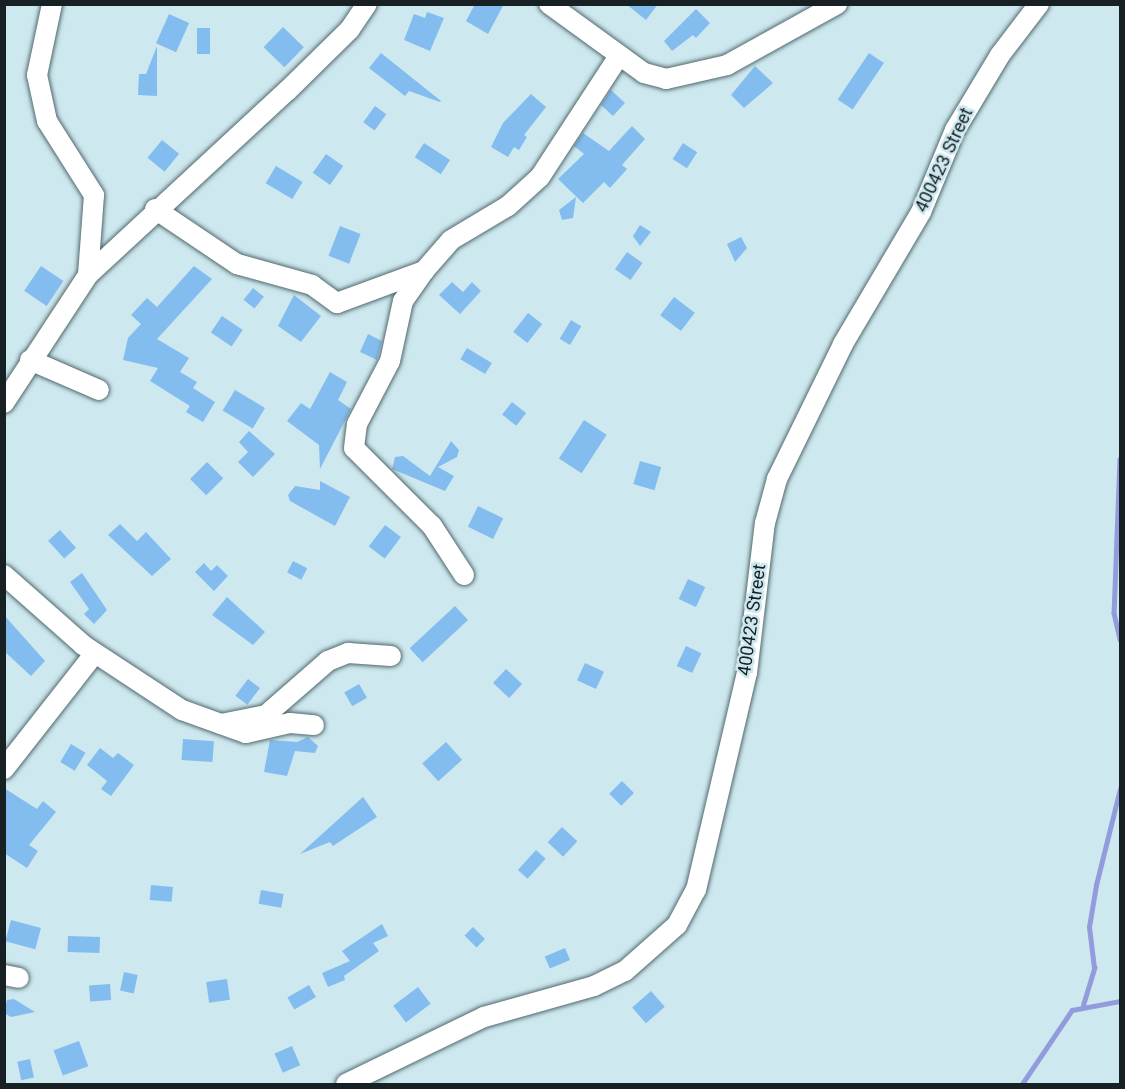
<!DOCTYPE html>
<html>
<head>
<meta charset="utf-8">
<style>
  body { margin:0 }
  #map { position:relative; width:1125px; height:1089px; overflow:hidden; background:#cde8ee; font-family:Roboto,sans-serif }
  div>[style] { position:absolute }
  .stream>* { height:4.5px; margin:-2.25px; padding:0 2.25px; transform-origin:2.25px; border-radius:2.25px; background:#929cdc }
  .building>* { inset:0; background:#83bdef; transform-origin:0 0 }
  .roads { filter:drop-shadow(0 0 2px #51696e) drop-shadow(0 0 2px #51696e) }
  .minor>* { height:20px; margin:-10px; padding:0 10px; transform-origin:10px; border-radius:10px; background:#fff }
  span { translate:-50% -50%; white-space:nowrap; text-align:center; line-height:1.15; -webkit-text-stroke:5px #cde8ee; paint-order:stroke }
  .street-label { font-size:18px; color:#172124 }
  .frame { position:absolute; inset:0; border:6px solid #172124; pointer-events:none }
</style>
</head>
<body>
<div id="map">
  <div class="stream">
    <i style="left:1120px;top:459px;width:154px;rotate:92.2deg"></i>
    <i style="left:1114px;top:613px;width:27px;rotate:77deg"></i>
    <i style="left:1083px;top:1005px;width:39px;rotate:-73deg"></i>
    <i style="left:1094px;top:968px;width:41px;rotate:-97deg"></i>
    <i style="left:1089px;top:927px;width:43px;rotate:-80.5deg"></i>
    <i style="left:1096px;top:885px;width:99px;rotate:-76deg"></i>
    <i style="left:1022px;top:1084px;width:89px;rotate:-56deg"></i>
    <i style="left:1072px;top:1010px;width:49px;rotate:-10.6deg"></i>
  </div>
  <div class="building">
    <i style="clip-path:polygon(475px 4px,504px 4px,488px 34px,466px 21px)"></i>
    <i style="clip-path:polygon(626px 4px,658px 4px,646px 20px)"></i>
    <i style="clip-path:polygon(696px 9px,710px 23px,696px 38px,693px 35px,672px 51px,664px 41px)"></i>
    <i style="clip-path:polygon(427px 12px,444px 18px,430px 51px,404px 40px,414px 14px,425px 18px)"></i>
    <i style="left:169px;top:14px;width:22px;height:32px;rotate:24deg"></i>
    <i style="left:283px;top:27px;width:29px;height:28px;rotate:44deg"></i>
    <i style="left:197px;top:28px;width:13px;height:26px"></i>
    <i style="clip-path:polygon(157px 46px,157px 96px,138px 95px,139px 74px,146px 74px)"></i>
    <i style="clip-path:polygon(381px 53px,441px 101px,440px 102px,409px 91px,405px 96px,369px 68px)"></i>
    <i style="left:869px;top:53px;width:18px;height:56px;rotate:34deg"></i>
    <i style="clip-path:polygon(755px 66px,773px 83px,744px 108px,731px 95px)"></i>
    <i style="clip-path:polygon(611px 90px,625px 103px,613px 116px,601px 105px)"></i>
    <i style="clip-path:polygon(531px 94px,546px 107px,524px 135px,527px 137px,519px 150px,514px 147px,508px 157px,491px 147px,503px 123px)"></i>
    <i style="left:375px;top:106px;width:14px;height:20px;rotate:36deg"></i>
    <i style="clip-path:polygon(632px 126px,645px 139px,622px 165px,627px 169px,610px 188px,604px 182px,583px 203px,558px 179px,584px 154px,574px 146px,583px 133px,609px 151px)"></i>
    <i style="left:162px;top:140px;width:22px;height:23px;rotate:39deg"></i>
    <i style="left:424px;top:143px;width:31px;height:17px;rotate:33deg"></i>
    <i style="left:683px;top:143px;width:17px;height:19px;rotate:33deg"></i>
    <i style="left:326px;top:154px;width:21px;height:23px;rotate:35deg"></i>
    <i style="left:276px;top:166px;width:31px;height:20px;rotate:31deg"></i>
    <i style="clip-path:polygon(576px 197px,573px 218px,562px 220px,559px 210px)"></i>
    <i style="clip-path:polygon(640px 225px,651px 232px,640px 246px,633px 236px)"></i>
    <i style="left:340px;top:226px;width:22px;height:32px;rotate:21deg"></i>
    <i style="clip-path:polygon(741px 237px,747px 248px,735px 262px,727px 244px)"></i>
    <i style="left:627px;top:252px;width:19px;height:21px;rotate:35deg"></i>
    <i style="left:41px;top:266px;width:27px;height:30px;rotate:34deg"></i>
    <i style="clip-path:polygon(194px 266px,212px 279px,157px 339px,189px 358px,180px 372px,197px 382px,193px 388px,215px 402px,203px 422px,186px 412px,190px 406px,150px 381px,158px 368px,123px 360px,128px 338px,141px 324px,131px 315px,147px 298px,157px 307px)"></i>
    <i style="clip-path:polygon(452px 282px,463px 292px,472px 282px,481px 291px,460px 314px,439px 295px)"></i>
    <i style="left:253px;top:288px;width:14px;height:15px;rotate:39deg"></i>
    <i style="clip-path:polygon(294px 295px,321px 316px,301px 342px,278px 326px)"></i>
    <i style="left:674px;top:297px;width:26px;height:23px;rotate:37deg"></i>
    <i style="left:528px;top:313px;width:18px;height:24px;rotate:38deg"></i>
    <i style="left:222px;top:316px;width:25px;height:20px;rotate:34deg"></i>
    <i style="left:571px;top:320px;width:12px;height:22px;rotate:31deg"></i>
    <i style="clip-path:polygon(368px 334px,382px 341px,377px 360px,360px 352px)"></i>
    <i style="left:467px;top:348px;width:29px;height:13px;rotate:31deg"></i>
    <i style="clip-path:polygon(330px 372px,347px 382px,338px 400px,351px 409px,320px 469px,319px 445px,287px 421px,301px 403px,310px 409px)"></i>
    <i style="left:235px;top:390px;width:35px;height:24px;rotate:31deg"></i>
    <i style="left:512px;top:402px;width:18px;height:16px;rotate:38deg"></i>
    <i style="left:584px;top:420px;width:27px;height:46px;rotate:33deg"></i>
    <i style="clip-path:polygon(249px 431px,275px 454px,253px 477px,238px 462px,248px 452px,239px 442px)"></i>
    <i style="clip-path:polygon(451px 441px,459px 450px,457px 457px,438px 467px,454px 476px,445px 491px,392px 469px,395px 457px,403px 456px,430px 476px)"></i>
    <i style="left:640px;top:461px;width:22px;height:24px;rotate:16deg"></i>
    <i style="left:207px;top:462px;width:23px;height:24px;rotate:45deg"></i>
    <i style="clip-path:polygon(320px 481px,350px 497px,335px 526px,290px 501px,288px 495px,295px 486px,320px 490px)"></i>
    <i style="left:478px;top:506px;width:28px;height:23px;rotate:26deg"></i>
    <i style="clip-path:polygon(120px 524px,137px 541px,146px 532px,171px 559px,152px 576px,108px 535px)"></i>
    <i style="left:385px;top:525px;width:20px;height:27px;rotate:37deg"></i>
    <i style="left:60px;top:530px;width:24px;height:16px;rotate:48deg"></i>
    <i style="left:293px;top:561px;width:16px;height:13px;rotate:27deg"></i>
    <i style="clip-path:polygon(204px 563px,211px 571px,217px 565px,228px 576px,214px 591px,195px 572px)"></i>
    <i style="clip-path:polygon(82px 573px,107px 610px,94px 624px,84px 614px,89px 609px,70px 582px)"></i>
    <i style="left:688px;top:579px;width:19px;height:22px;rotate:25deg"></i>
    <i style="clip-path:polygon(227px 597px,265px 632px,253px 645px,212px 615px)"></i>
    <i style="left:455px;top:606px;width:19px;height:62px;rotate:47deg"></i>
    <i style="clip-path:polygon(4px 615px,45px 661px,31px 676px,4px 651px)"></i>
    <i style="left:686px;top:646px;width:17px;height:22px;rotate:25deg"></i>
    <i style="left:585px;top:663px;width:21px;height:19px;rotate:25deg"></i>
    <i style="left:506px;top:669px;width:22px;height:19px;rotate:43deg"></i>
    <i style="left:248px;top:679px;width:15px;height:21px;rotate:37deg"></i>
    <i style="left:359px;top:684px;width:16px;height:17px;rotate:60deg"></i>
    <i style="clip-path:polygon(308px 737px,318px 746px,315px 753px,295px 751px,287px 776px,264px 772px,270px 740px,297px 742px)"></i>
    <i style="left:183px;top:739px;width:31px;height:21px;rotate:4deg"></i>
    <i style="left:446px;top:742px;width:24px;height:32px;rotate:48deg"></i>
    <i style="left:71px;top:744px;width:17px;height:21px;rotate:31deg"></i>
    <i style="clip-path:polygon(100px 748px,113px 758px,118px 753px,134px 765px,111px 796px,101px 789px,107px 781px,87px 765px)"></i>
    <i style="left:622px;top:781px;width:17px;height:18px;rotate:45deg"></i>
    <i style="clip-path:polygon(4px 788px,37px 809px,43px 801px,56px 812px,29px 845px,38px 851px,27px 868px,4px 853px)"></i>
    <i style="clip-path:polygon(363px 797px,377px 817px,333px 846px,330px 842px,300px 854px)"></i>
    <i style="left:562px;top:827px;width:21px;height:21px;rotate:43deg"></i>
    <i style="left:536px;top:850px;width:13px;height:27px;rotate:42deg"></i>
    <i style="left:151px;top:885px;width:22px;height:15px;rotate:5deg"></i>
    <i style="left:261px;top:890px;width:23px;height:14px;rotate:10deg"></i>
    <i style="left:11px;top:920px;width:31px;height:22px;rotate:15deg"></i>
    <i style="clip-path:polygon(382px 924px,388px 936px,373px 943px,379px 951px,344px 976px,345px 980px,328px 987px,322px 973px,350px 961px,342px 951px)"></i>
    <i style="left:473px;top:927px;width:17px;height:12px;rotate:45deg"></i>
    <i style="left:68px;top:936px;width:32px;height:16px;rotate:2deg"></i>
    <i style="left:565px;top:948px;width:13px;height:22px;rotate:67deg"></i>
    <i style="left:124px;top:972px;width:14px;height:19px;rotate:12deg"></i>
    <i style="left:227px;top:979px;width:21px;height:21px;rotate:82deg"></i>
    <i style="left:110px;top:984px;width:16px;height:21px;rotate:86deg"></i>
    <i style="left:309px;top:985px;width:14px;height:25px;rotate:60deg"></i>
    <i style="left:418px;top:987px;width:21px;height:31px;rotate:53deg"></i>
    <i style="left:651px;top:991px;width:21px;height:25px;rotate:49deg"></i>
    <i style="clip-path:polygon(14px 999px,35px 1012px,11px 1017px,4px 1013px,7px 1000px)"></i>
    <i style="left:79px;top:1041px;width:27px;height:27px;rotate:70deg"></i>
    <i style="left:292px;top:1046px;width:21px;height:19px;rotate:67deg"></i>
    <i style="left:30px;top:1059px;width:19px;height:13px;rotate:78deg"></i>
  </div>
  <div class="roads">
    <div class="minor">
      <i style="left:52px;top:4px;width:73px;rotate:101.9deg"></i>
      <i style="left:37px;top:75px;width:47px;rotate:77.7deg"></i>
      <i style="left:47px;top:121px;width:88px;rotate:57.6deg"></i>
      <i style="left:94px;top:195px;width:80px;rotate:94.3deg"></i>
      <i style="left:549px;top:4px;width:117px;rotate:36deg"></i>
      <i style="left:644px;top:73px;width:23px;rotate:15deg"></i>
      <i style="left:666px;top:79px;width:63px;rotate:-12.9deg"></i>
      <i style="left:727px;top:65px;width:126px;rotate:-29deg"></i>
      <i style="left:155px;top:209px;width:99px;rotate:33.9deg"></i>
      <i style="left:237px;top:264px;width:78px;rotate:15.6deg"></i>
      <i style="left:312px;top:285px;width:31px;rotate:36deg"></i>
      <i style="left:337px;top:303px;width:93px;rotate:-20.2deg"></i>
      <i style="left:30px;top:360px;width:75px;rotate:23.5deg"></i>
      <i style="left:4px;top:403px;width:153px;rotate:-56.7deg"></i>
      <i style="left:88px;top:275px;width:271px;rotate:-42.8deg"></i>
      <i style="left:287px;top:91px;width:88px;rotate:-44.5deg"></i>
      <i style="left:350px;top:29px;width:30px;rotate:-56deg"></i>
      <i style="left:4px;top:575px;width:106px;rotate:41.5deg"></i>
      <i style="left:83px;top:645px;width:118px;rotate:33.3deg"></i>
      <i style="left:182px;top:710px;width:68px;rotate:19.8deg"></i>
      <i style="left:246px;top:733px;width:45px;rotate:-12.8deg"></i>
      <i style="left:290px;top:723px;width:24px;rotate:5deg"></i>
      <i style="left:464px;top:575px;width:59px;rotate:-123.1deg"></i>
      <i style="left:432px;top:526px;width:110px;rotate:-135deg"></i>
      <i style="left:354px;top:448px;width:24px;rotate:-83deg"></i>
      <i style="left:357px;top:424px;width:71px;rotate:-62.4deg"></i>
      <i style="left:390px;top:361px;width:61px;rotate:-77.8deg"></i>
      <i style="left:403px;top:301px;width:37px;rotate:-55deg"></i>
      <i style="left:424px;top:271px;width:41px;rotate:-48.9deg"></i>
      <i style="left:451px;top:240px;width:66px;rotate:-30.8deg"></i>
      <i style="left:508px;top:206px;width:43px;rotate:-42.2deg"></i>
      <i style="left:540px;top:177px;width:145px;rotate:-56.9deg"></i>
      <i style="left:221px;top:724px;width:46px;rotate:-11.3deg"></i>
      <i style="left:266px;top:715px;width:82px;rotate:-41.1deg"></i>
      <i style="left:328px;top:661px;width:22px;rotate:-22deg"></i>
      <i style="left:348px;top:653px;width:43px;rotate:4deg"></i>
      <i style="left:4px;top:769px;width:147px;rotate:-51.9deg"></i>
      <i style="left:4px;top:975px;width:15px;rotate:11deg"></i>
      <i style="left:346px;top:1084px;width:153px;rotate:-25.9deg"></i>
      <i style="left:484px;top:1017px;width:114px;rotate:-15.7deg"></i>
      <i style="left:594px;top:986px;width:34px;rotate:-26deg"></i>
      <i style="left:625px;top:971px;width:69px;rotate:-41.5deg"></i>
      <i style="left:677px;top:925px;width:40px;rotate:-62deg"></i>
      <i style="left:696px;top:890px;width:223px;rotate:-76.8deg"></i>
      <i style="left:747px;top:673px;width:151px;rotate:-83.2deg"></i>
      <i style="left:765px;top:523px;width:46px;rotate:-74.7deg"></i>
      <i style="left:777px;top:479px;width:150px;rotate:-63.9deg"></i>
      <i style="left:843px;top:344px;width:153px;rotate:-59.4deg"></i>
      <i style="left:921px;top:212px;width:89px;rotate:-67.5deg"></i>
      <i style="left:955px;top:130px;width:87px;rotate:-59deg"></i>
      <i style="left:1000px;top:55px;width:64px;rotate:-52.6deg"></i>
    </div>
  </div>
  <div class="street-label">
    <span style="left:944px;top:160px;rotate:-65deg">400423 Street</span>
    <span style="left:752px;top:620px;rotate:-82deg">400423 Street</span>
  </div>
  <div class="frame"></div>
</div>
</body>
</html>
